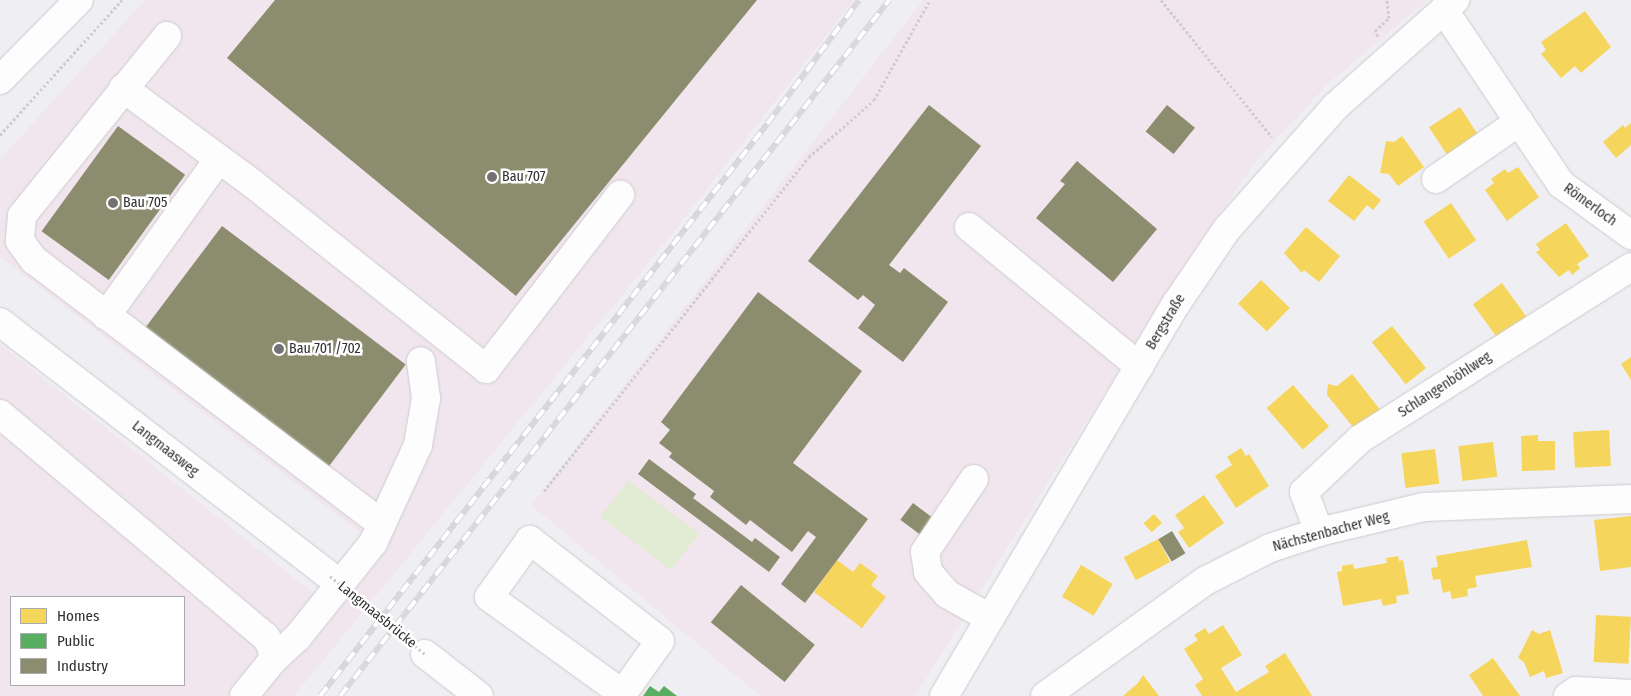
<!DOCTYPE html>
<html>
<head>
<meta charset="utf-8">
<style>
  body { margin:0 }
  #map { position:relative; width:1631px; height:696px; overflow:hidden; background:#efeff3; font-family:"Fira Sans Condensed",sans-serif }
  div>[style] { position:absolute }
  .industrial>* { inset:0; background:#f2e6ee }
  .green>* { inset:0; background:#e2ecd4; transform-origin:0 0 }
  .homes>* { inset:0; background:#f6d55c; transform-origin:0 0 }
  .public>* { inset:0; background:#5aae61 }
  .industry>* { inset:0; background:#8c8c6e; transform-origin:0 0 }
  .path>* { height:3px; margin-top:-1.5px; transform-origin:0; background:repeating-linear-gradient(90deg,#cdcdce 0 2.5px,transparent 0 5px) }
  .roads { filter:drop-shadow(0 0 1px #cccccf) drop-shadow(0 0 1px #cccccf) }
  .minor>* { height:28px; margin:-14px; padding:0 14px; transform-origin:14px; border-radius:14px; background:#fdfdfd }
  .major>* { height:28px; margin:-14px; padding:0 14px; transform-origin:14px; border-radius:14px; background:#fdfdfd }
  .rail>* { height:5.5px; margin-top:-2.75px; transform-origin:0; background:repeating-linear-gradient(90deg,#fff 0 11px,#d8d8d9 0 22px); box-sizing:border-box; border-block:1px solid #d8d8d9 }
  .path-bridge>* { height:3px; margin-top:-1.5px; transform-origin:0; background:repeating-linear-gradient(90deg,#cdcdce 0 2.5px,transparent 0 5px) }
  .dots>* { width:14px; height:14px; translate:-50% -50%; box-sizing:border-box; border:2px solid #fff; border-radius:50% }
  span { translate:-50% -50%; white-space:nowrap; text-align:center; line-height:1.15; -webkit-text-stroke:5px #fff; paint-order:stroke }
  .poi-label { font-size:14px; color:#2e2e31 }
  .left { translate:0 -50%; text-align:left }
  .street-label { font-size:14px; color:#2e2e31 }
  .legend { position:absolute; left:10px; top:596px; width:175px; height:90px; box-sizing:border-box; background:#fff; border:1px solid #ababad; margin:0; padding:6px 9px; list-style:none; font-size:15px; color:#2e2e31 }
  .legend li { display:flex; align-items:center; gap:10px; height:25px }
  .legend b { width:25px; border:1px solid #ababad }
</style>
</head>
<body>
<div id="map">
  <div class="industrial">
    <i style="clip-path:polygon(evenodd,145px 0,854px 0,672px 234px,294px 696px,0 696px,0 344px,316px 595px,366px 537px,0 257px,0 159px,145px 0,11px 597px,184px 597px,184px 685px,11px 685px,11px 597px)"></i>
    <i style="clip-path:polygon(923px 0,1428px 0,1331px 81px,1257px 160px,1185px 263px,915px 696px,760px 696px,531px 505px)"></i>
  </div>
  <div class="green">
    <i style="left:628px;top:480px;width:89px;height:46px;rotate:37deg"></i>
  </div>
  <div class="homes">
    <i style="clip-path:polygon(1585px 11px,1611px 47px,1581px 73px,1575px 66px,1561px 78px,1541px 54px,1546px 50px,1541px 42px)"></i>
    <i style="left:1460px;top:107px;width:33px;height:37px;rotate:57deg"></i>
    <i style="clip-path:polygon(1631px 123px,1631px 145px,1616px 158px,1603px 142px,1623px 125px,1625px 128px)"></i>
    <i style="clip-path:polygon(1402px 136px,1424px 167px,1398px 186px,1389px 174px,1380px 173px,1386px 141px,1394px 142px)"></i>
    <i style="clip-path:polygon(1518px 167px,1539px 197px,1507px 221px,1485px 190px,1494px 183px,1491px 179px,1505px 169px,1508px 173px)"></i>
    <i style="clip-path:polygon(1349px 175px,1381px 200px,1373px 210px,1367px 205px,1354px 221px,1328px 201px)"></i>
    <i style="left:1451px;top:203px;width:45px;height:33px;rotate:56deg"></i>
    <i style="clip-path:polygon(1566px 223px,1589px 256px,1577px 264px,1580px 268px,1572px 275px,1569px 270px,1559px 277px,1536px 252px,1540px 250px,1536px 244px)"></i>
    <i style="clip-path:polygon(1306px 227px,1340px 256px,1319px 282px,1304px 270px,1302px 273px,1284px 253px)"></i>
    <i style="left:1261px;top:280px;width:40px;height:33px;rotate:44deg"></i>
    <i style="left:1502px;top:283px;width:47px;height:36px;rotate:54deg"></i>
    <i style="left:1392px;top:326px;width:54px;height:26px;rotate:51deg"></i>
    <i style="clip-path:polygon(1631px 357px,1631px 380px,1621px 364px)"></i>
    <i style="clip-path:polygon(1352px 374px,1382px 412px,1357px 432px,1327px 395px,1328px 384px,1337px 386px)"></i>
    <i style="left:1293px;top:385px;width:55px;height:35px;rotate:49deg"></i>
    <i style="left:1609px;top:430px;width:36px;height:36px;rotate:87deg"></i>
    <i style="clip-path:polygon(1538px 435px,1538px 441px,1555px 441px,1555px 470px,1522px 471px,1521px 436px)"></i>
    <i style="left:1493px;top:442px;width:35px;height:35px;rotate:83deg"></i>
    <i style="clip-path:polygon(1241px 448px,1246px 456px,1249px 454px,1269px 486px,1236px 508px,1215px 476px,1232px 465px,1227px 457px)"></i>
    <i style="left:1435px;top:449px;width:35px;height:34px;rotate:83deg"></i>
    <i style="clip-path:polygon(1204px 495px,1224px 523px,1189px 548px,1178px 532px,1184px 528px,1175px 515px)"></i>
    <i style="left:1154px;top:514px;width:12px;height:14px;rotate:48deg"></i>
    <i style="clip-path:polygon(1631px 516px,1631px 567px,1600px 571px,1594px 520px)"></i>
    <i style="left:1158px;top:539px;width:26px;height:39px;rotate:62deg"></i>
    <i style="clip-path:polygon(1527px 540px,1532px 567px,1475px 576px,1477px 587px,1467px 589px,1468px 596px,1452px 599px,1450px 591px,1443px 593px,1440px 579px,1433px 580px,1431px 568px,1438px 567px,1436px 556px)"></i>
    <i style="clip-path:polygon(1398px 556px,1399px 561px,1403px 560px,1409px 594px,1396px 596px,1397px 603px,1383px 606px,1381px 599px,1343px 606px,1337px 572px,1342px 571px,1342px 566px,1353px 564px,1354px 569px,1387px 563px,1386px 558px)"></i>
    <i style="clip-path:polygon(837px 560px,853px 572px,860px 563px,878px 576px,871px 585px,886px 597px,862px 628px,814px 592px)"></i>
    <i style="left:1081px;top:565px;width:37px;height:37px;rotate:31deg"></i>
    <i style="left:1596px;top:615px;width:35px;height:47px;rotate:3deg"></i>
    <i style="clip-path:polygon(1223px 625px,1242px 655px,1221px 668px,1236px 692px,1269px 672px,1265px 666px,1285px 653px,1312px 696px,1202px 696px,1195px 685px,1203px 679px,1184px 649px,1198px 640px,1194px 635px,1205px 628px,1209px 634px)"></i>
    <i style="clip-path:polygon(1532px 630px,1539px 634px,1550px 630px,1563px 673px,1546px 678px,1544px 671px,1530px 677px,1524px 662px,1518px 658px)"></i>
    <i style="clip-path:polygon(1493px 658px,1520px 696px,1483px 696px,1469px 675px)"></i>
    <i style="clip-path:polygon(1143px 675px,1159px 696px,1123px 696px,1138px 683px)"></i>
  </div>
  <div class="public">
    <i style="clip-path:polygon(650px 686px,659px 692px,664px 686px,677px 696px,643px 696px)"></i>
  </div>
  <div class="industry">
    <i style="clip-path:polygon(275px 0,757px 0,516px 296px,227px 58px)"></i>
    <i style="clip-path:polygon(929px 105px,981px 146px,889px 265px,900px 273px,904px 268px,948px 302px,903px 362px,858px 328px,875px 305px,863px 295px,858px 300px,808px 261px)"></i>
    <i style="left:1167px;top:105px;width:36px;height:34px;rotate:39deg"></i>
    <i style="left:118px;top:126px;width:83px;height:130px;rotate:36deg"></i>
    <i style="clip-path:polygon(1077px 161px,1157px 229px,1113px 282px,1036px 218px,1065px 184px,1060px 181px)"></i>
    <i style="left:222px;top:226px;width:230px;height:129px;rotate:37deg"></i>
    <i style="clip-path:polygon(758px 292px,862px 371px,793px 463px,868px 519px,805px 603px,781px 584px,816px 537px,808px 531px,792px 552px,750px 520px,746px 525px,710px 497px,714px 491px,669px 457px,672px 453px,659px 443px,670px 430px,661px 422px)"></i>
    <i style="clip-path:polygon(649px 459px,696px 494px,693px 498px,752px 542px,755px 538px,780px 557px,769px 572px,638px 474px)"></i>
    <i style="left:913px;top:503px;width:25px;height:21px;rotate:37deg"></i>
    <i style="left:1172px;top:531px;width:26px;height:16px;rotate:59deg"></i>
    <i style="left:741px;top:585px;width:95px;height:48px;rotate:39deg"></i>
  </div>
  <div class="path">
    <i style="left:1161px;top:0;width:176px;rotate:51deg"></i>
    <i style="left:1378px;top:36px;width:6px;rotate:-121deg"></i>
    <i style="left:1375px;top:31px;width:19px;rotate:-43deg"></i>
    <i style="left:1389px;top:18px;width:18px;rotate:-96deg"></i>
    <i style="left:0;top:135px;width:182px;rotate:-47.9deg"></i>
    <i style="left:544px;top:491px;width:426px;rotate:-51.6deg"></i>
    <i style="left:809px;top:157px;width:86px;rotate:-41.2deg"></i>
    <i style="left:874px;top:100px;width:115px;rotate:-60.8deg"></i>
  </div>
  <div class="roads">
    <div class="minor">
      <i style="left:1444px;top:10px;width:210px;rotate:56.1deg"></i>
      <i style="left:1561px;top:184px;width:87px;rotate:36.1deg"></i>
      <i style="left:167px;top:36px;width:231px;rotate:128.9deg"></i>
      <i style="left:22px;top:216px;width:25px;rotate:95deg"></i>
      <i style="left:20px;top:241px;width:24px;rotate:54deg"></i>
      <i style="left:34px;top:260px;width:435px;rotate:37.2deg"></i>
      <i style="left:0;top:80px;width:112px;rotate:-45.4deg"></i>
      <i style="left:123px;top:88px;width:162px;rotate:36.4deg"></i>
      <i style="left:253px;top:184px;width:298px;rotate:38.4deg"></i>
      <i style="left:486px;top:369px;width:220px;rotate:-52.4deg"></i>
      <i style="left:1436px;top:179px;width:101px;rotate:-34.5deg"></i>
      <i style="left:969px;top:227px;width:220px;rotate:39.3deg"></i>
      <i style="left:106px;top:316px;width:193px;rotate:-54.3deg"></i>
      <i style="left:0;top:322px;width:416px;rotate:37.6deg"></i>
      <i style="left:0;top:414px;width:346px;rotate:40deg"></i>
      <i style="left:265px;top:636px;width:13px;rotate:58deg"></i>
      <i style="left:272px;top:647px;width:13px;rotate:86deg"></i>
      <i style="left:273px;top:660px;width:46px;rotate:128.9deg"></i>
      <i style="left:974px;top:479px;width:88px;rotate:123.9deg"></i>
      <i style="left:925px;top:552px;width:20px;rotate:81deg"></i>
      <i style="left:928px;top:572px;width:29px;rotate:49deg"></i>
      <i style="left:947px;top:594px;width:49px;rotate:29.2deg"></i>
      <i style="left:1319px;top:532px;width:43px;rotate:-110.6deg"></i>
      <i style="left:1304px;top:492px;width:77px;rotate:-43.4deg"></i>
      <i style="left:1360px;top:439px;width:321px;rotate:-32.4deg"></i>
      <i style="left:425px;top:654px;width:68px;rotate:37.9deg"></i>
      <i style="left:273px;top:660px;width:33px;rotate:-43deg"></i>
      <i style="left:297px;top:638px;width:122px;rotate:-51.3deg"></i>
      <i style="left:373px;top:543px;width:108px;rotate:-65.3deg"></i>
      <i style="left:418px;top:445px;width:48px;rotate:-80.3deg"></i>
      <i style="left:426px;top:398px;width:37px;rotate:-98deg"></i>
      <i style="left:621px;top:696px;width:67px;rotate:-54.7deg"></i>
      <i style="left:660px;top:641px;width:165px;rotate:-142.2deg"></i>
      <i style="left:530px;top:540px;width:70px;rotate:125.7deg"></i>
      <i style="left:489px;top:597px;width:165px;rotate:35.9deg"></i>
      <i style="left:1045px;top:696px;width:197px;rotate:-35.7deg"></i>
      <i style="left:1205px;top:581px;width:73px;rotate:-26.9deg"></i>
      <i style="left:1270px;top:548px;width:52px;rotate:-18.1deg"></i>
      <i style="left:1319px;top:532px;width:108px;rotate:-13.4deg"></i>
      <i style="left:1424px;top:507px;width:207px;rotate:-2.2deg"></i>
      <i style="left:1568px;top:696px;width:9px;rotate:-32deg"></i>
      <i style="left:1576px;top:691px;width:55px;rotate:3.1deg"></i>
    </div>
    <div class="major">
      <i style="left:944px;top:696px;width:456px;rotate:-59.4deg"></i>
      <i style="left:1176px;top:304px;width:91px;rotate:-55.8deg"></i>
      <i style="left:1227px;top:229px;width:163px;rotate:-48.5deg"></i>
      <i style="left:1335px;top:107px;width:161px;rotate:-41.7deg"></i>
    </div>
  </div>
  <div class="rail">
    <i style="left:320px;top:696px;width:726px;rotate:-51.99deg"></i>
    <i style="left:767px;top:124px;width:154px;rotate:-53.4deg"></i>
    <i style="left:340px;top:696px;width:886px;rotate:-51.73deg"></i>
  </div>
  <div class="path-bridge">
    <i style="left:330px;top:576px;width:123px;rotate:39.4deg"></i>
  </div>
  <div class="dots">
    <i style="left:492px;top:177px;background:#727275"></i>
    <i style="left:113px;top:203px;background:#727275"></i>
    <i style="left:279px;top:349px;background:#727275"></i>
  </div>
  <div class="poi-label">
    <span class="left" style="left:502px;top:177px">Bau 707</span>
    <span class="left" style="left:123px;top:203px">Bau 705</span>
    <span class="left" style="left:289px;top:349px">Bau 701 /702</span>
  </div>
  <div class="street-label">
    <span style="left:1590px;top:205px;rotate:36deg">Römerloch</span>
    <span style="left:1166px;top:322px;rotate:-59deg">Bergstraße</span>
    <span style="left:1445px;top:385px;rotate:-33deg">Schlangenböhlweg</span>
    <span style="left:165px;top:449px;rotate:38deg">Langmaasweg</span>
    <span style="left:1331px;top:532px;rotate:-15deg">Nächstenbacher Weg</span>
    <span style="left:377px;top:615px;rotate:39deg">Langmaasbrücke</span>
  </div>
  <ul class="legend">
  <li><b style="height:14px;background:#f6d55c"></b>Homes</li>
  <li><b style="height:14px;background:#5aae61"></b>Public</li>
  <li><b style="height:14px;background:#8c8c6e"></b>Industry</li>
  </ul>
</div>
</body>
</html>
